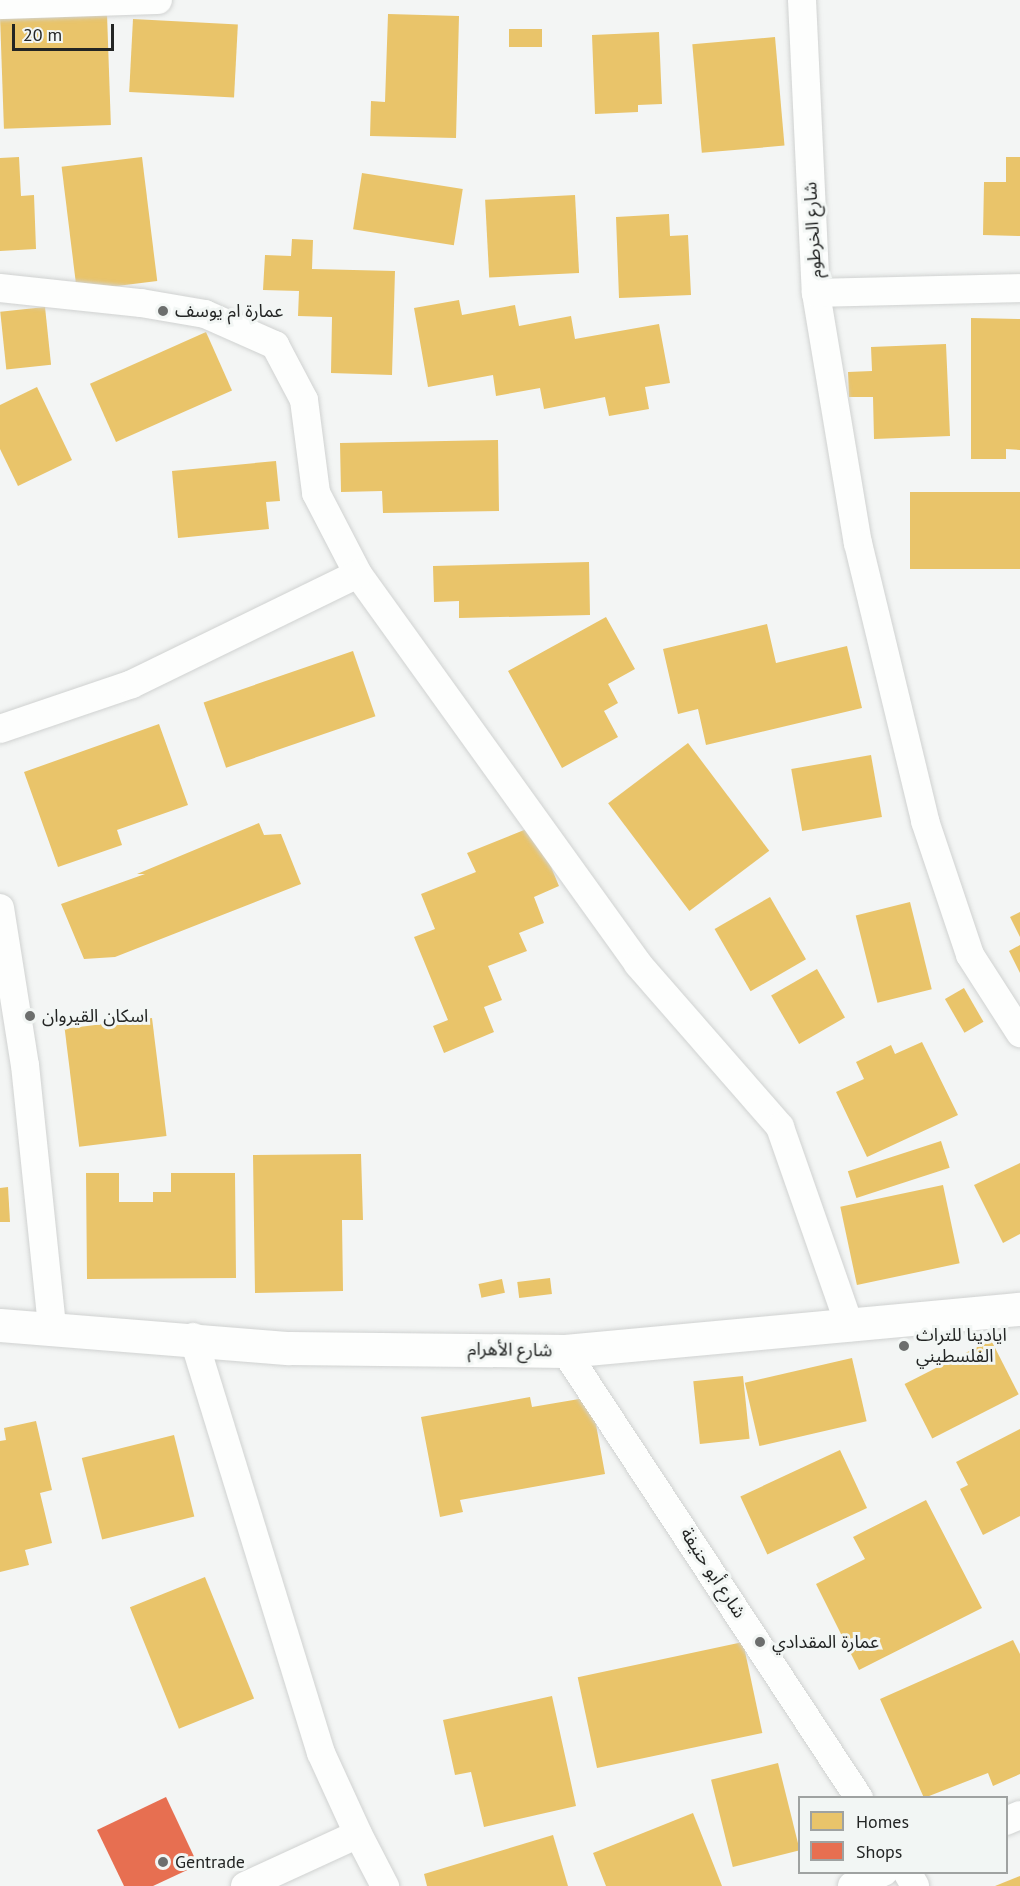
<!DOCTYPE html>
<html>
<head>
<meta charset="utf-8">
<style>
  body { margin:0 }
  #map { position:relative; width:1020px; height:1886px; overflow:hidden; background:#f3f5f4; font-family:"PT Sans","Noto Sans Arabic",sans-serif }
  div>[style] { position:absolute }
  .homes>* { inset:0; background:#e9c46a; transform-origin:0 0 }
  .shops>* { inset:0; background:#e76f51 }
  .roads { filter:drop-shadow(0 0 2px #d0d2d1) drop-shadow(0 0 2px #d0d2d1) }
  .minor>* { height:28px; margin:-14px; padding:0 14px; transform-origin:14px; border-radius:14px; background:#fdfefd }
  .tertiary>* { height:33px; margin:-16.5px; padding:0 16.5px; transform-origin:16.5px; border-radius:16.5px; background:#fdfefd }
  .dots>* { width:16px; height:16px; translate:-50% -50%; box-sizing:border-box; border:3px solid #f2f6f4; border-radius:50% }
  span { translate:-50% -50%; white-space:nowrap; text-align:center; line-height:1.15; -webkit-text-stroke:6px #f2f6f4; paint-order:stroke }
  .street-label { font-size:18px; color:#232524 }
  .poi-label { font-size:18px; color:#232524 }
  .left { translate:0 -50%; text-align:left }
  .legend { position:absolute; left:798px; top:1796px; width:210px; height:78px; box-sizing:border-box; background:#f2f6f4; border:2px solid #9fa2a1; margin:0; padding:8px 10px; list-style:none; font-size:18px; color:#232524 }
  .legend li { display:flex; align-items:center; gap:12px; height:30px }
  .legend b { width:30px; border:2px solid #9fa2a1 }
  .scale { position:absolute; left:12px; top:24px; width:102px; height:27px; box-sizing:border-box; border:3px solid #232524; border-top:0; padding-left:8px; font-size:18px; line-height:21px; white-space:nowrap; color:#232524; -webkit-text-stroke:4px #f2f6f4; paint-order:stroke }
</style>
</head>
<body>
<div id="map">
  <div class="homes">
    <i style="left:107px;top:14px;width:111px;height:107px;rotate:88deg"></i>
    <i style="clip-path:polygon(388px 14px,459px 16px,456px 138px,370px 136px,371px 101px,385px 102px)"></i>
    <i style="left:133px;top:19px;width:105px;height:73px;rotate:3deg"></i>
    <i style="left:542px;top:29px;width:18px;height:33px;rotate:90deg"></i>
    <i style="clip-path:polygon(659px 32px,662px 104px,638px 105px,638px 112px,595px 114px,592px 35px)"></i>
    <i style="left:775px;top:37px;width:109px;height:83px;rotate:85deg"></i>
    <i style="clip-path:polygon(19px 157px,21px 196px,34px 195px,36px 249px,0 251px,0 158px)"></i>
    <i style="left:142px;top:157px;width:125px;height:81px;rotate:83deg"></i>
    <i style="clip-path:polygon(1006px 157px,1020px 157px,1020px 236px,983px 235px,984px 182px,1006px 182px)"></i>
    <i style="left:362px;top:173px;width:102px;height:57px;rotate:9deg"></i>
    <i style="left:575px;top:195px;width:78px;height:90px;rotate:87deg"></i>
    <i style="clip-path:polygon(669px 214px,670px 236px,688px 235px,691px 295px,619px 298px,616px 217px)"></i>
    <i style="clip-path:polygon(292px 239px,313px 240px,312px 269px,395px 271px,392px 375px,331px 373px,332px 317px,298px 316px,299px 291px,263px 290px,265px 255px,291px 256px)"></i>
    <i style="clip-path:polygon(459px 300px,462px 315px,515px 305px,519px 326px,571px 316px,575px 339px,659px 324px,670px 383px,645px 387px,649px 409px,609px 416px,605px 397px,544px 409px,540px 388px,496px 396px,493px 375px,428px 387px,414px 308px)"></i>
    <i style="left:45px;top:307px;width:58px;height:45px;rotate:84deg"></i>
    <i style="clip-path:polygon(971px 318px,1020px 319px,1020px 450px,1006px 449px,1006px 459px,971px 459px)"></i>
    <i style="left:206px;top:332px;width:64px;height:127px;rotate:66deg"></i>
    <i style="clip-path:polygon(946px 344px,950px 436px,874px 439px,873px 397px,849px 397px,848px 372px,872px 371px,871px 347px)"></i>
    <i style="clip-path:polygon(37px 387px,72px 460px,18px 486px,0 449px,0 405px)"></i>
    <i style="clip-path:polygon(498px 440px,499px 511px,383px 513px,382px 491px,341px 492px,340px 443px)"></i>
    <i style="clip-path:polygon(276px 461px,280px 501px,266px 502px,269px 529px,178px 538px,172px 471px)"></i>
    <i style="left:1020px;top:492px;width:77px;height:110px;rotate:90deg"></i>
    <i style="clip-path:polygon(589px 562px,590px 615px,459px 618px,459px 601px,434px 602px,433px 566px)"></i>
    <i style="clip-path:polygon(606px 617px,635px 669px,608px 684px,618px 703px,604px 711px,618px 737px,562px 768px,508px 671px)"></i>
    <i style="clip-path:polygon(767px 624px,776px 663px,847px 646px,862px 708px,706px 745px,698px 709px,678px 714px,663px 649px)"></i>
    <i style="left:353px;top:651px;width:69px;height:158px;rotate:71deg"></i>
    <i style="clip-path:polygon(159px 724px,188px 805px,117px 830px,122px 845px,58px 867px,24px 772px)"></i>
    <i style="left:688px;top:743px;width:135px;height:100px;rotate:53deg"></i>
    <i style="left:871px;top:755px;width:63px;height:81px;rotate:80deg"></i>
    <i style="clip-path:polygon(259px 823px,264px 835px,281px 834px,301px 884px,115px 957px,84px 959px,61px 904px,145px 874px,137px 874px)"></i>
    <i style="clip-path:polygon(534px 826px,559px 886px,534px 897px,544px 923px,519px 933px,527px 951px,488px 966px,502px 1000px,484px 1007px,494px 1032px,444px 1053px,433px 1026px,448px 1020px,414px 937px,435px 929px,421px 894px,476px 872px,467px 853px)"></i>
    <i style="left:770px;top:897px;width:72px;height:64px;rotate:60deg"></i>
    <i style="left:910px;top:902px;width:90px;height:56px;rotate:76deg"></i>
    <i style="clip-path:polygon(1020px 912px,1020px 937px,1010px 917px)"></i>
    <i style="clip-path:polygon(1020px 945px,1020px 973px,1009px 951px)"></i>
    <i style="left:817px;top:969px;width:56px;height:53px;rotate:60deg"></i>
    <i style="left:964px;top:988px;width:39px;height:22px;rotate:60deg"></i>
    <i style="left:152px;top:1018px;width:119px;height:88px;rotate:83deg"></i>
    <i style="clip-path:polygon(922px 1042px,958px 1115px,867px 1157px,836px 1092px,864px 1079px,856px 1062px,891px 1045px,895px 1054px)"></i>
    <i style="left:941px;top:1141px;width:28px;height:98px;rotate:72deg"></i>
    <i style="clip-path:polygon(361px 1154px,363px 1220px,342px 1220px,343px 1291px,255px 1293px,253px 1155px)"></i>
    <i style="clip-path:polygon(1020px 1163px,1020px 1234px,1003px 1243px,974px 1185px)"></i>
    <i style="clip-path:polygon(86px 1173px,119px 1173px,119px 1202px,153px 1202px,153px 1192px,171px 1192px,171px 1173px,235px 1173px,236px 1278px,87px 1279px)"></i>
    <i style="left:943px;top:1185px;width:80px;height:105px;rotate:78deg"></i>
    <i style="clip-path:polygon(8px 1187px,10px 1222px,0 1222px,0 1188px)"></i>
    <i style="left:550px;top:1278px;width:16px;height:33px;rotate:83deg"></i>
    <i style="left:502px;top:1279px;width:14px;height:24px;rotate:78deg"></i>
    <i style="left:991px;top:1340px;width:61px;height:97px;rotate:63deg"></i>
    <i style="left:852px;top:1358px;width:65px;height:110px;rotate:77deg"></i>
    <i style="left:743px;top:1376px;width:63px;height:50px;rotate:84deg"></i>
    <i style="clip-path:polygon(530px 1397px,532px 1407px,591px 1397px,605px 1474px,460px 1500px,463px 1512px,440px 1517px,421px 1417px)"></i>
    <i style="clip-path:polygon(36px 1421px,52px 1490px,40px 1493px,52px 1543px,25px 1550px,29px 1565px,0 1572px,0 1441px,6px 1440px,4px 1428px)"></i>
    <i style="clip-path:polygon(1020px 1429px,1020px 1516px,983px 1535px,960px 1489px,968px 1485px,956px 1462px)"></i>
    <i style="left:174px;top:1435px;width:84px;height:95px;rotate:76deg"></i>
    <i style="left:840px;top:1450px;width:64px;height:110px;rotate:65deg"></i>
    <i style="clip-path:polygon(926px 1500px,982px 1608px,859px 1670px,816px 1584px,865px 1559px,853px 1537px)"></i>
    <i style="left:205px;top:1577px;width:131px;height:81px;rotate:68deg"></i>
    <i style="clip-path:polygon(1013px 1640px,1020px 1654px,1020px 1774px,993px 1786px,988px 1773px,924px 1798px,880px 1699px)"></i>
    <i style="left:743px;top:1642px;width:93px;height:169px;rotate:78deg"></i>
    <i style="clip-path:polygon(552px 1696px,576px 1806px,484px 1827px,471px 1772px,455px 1775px,443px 1720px)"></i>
    <i style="left:778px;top:1763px;width:90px;height:69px;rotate:76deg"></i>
    <i style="clip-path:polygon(693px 1813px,722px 1886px,606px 1886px,593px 1853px)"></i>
    <i style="clip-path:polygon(553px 1835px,568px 1886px,427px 1886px,424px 1874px)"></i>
    <i style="clip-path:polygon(1020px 1876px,1020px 1886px,995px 1886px)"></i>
  </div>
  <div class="shops">
    <i style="clip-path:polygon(166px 1797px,198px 1865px,153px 1886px,124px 1886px,97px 1830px)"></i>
  </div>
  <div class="roads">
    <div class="minor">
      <i style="left:802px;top:0;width:293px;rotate:87.3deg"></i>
      <i style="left:816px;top:293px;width:254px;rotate:80.5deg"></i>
      <i style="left:858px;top:543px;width:286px;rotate:76.4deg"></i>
      <i style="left:925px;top:821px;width:141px;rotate:71.4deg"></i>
      <i style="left:970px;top:955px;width:93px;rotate:57.3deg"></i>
      <i style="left:0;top:5px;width:158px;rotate:-1.8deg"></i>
      <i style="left:0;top:288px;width:142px;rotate:6.1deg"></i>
      <i style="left:141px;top:303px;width:65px;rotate:9.8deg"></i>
      <i style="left:205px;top:314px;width:77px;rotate:23.9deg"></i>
      <i style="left:275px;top:345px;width:62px;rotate:62.2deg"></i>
      <i style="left:304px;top:400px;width:94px;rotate:82.6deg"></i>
      <i style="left:316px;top:493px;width:91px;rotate:62.6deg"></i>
      <i style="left:358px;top:574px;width:480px;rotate:54.3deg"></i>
      <i style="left:638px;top:964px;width:216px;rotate:48.9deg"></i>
      <i style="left:780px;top:1127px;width:212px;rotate:70.7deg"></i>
      <i style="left:816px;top:293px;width:204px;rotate:-1.4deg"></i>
      <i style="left:0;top:729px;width:139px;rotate:-18.8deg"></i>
      <i style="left:132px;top:684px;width:251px;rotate:-26deg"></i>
      <i style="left:0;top:908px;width:159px;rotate:81deg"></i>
      <i style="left:25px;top:1065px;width:262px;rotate:84.1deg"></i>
      <i style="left:193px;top:1337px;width:435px;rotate:72.9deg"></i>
      <i style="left:321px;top:1753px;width:89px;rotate:65.4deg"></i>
      <i style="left:565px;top:1351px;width:535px;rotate:56.67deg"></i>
      <i style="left:1006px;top:1821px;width:15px;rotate:-23deg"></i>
      <i style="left:907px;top:1872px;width:16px;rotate:60deg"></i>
      <i style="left:245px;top:1886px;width:124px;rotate:-24.7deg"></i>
      <i style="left:358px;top:1834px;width:59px;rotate:62.6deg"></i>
      <i style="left:852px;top:1886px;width:35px;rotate:-24deg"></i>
    </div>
    <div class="tertiary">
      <i style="left:0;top:1325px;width:290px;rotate:4.6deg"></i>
      <i style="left:289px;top:1348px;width:276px;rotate:0.6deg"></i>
      <i style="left:565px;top:1351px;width:457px;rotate:-5.3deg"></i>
    </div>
  </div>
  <div class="dots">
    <i style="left:163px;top:311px;background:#6c6e6d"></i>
    <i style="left:30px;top:1016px;background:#6c6e6d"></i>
    <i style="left:904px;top:1346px;background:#6c6e6d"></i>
    <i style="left:760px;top:1642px;background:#6c6e6d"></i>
    <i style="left:163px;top:1862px;background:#6c6e6d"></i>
  </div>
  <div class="street-label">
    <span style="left:813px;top:230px;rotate:-93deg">شارع الخرطوم</span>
    <span style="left:510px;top:1350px;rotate:1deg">شارع الأهرام</span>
    <span style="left:713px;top:1573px;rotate:57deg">شارع أبو حنيفة</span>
  </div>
  <div class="poi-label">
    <span class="left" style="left:175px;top:311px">عمارة ام يوسف</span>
    <span class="left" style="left:42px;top:1016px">اسكان القيروان</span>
    <span class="left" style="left:916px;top:1346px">ايادينا للتراث<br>الفلسطيني</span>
    <span class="left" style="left:772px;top:1642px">عمارة المقدادي</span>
    <span class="left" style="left:175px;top:1862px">Gentrade</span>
  </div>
  <ul class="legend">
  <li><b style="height:16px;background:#e9c46a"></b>Homes</li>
  <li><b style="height:16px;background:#e76f51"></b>Shops</li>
  </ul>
  <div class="scale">20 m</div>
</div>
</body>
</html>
